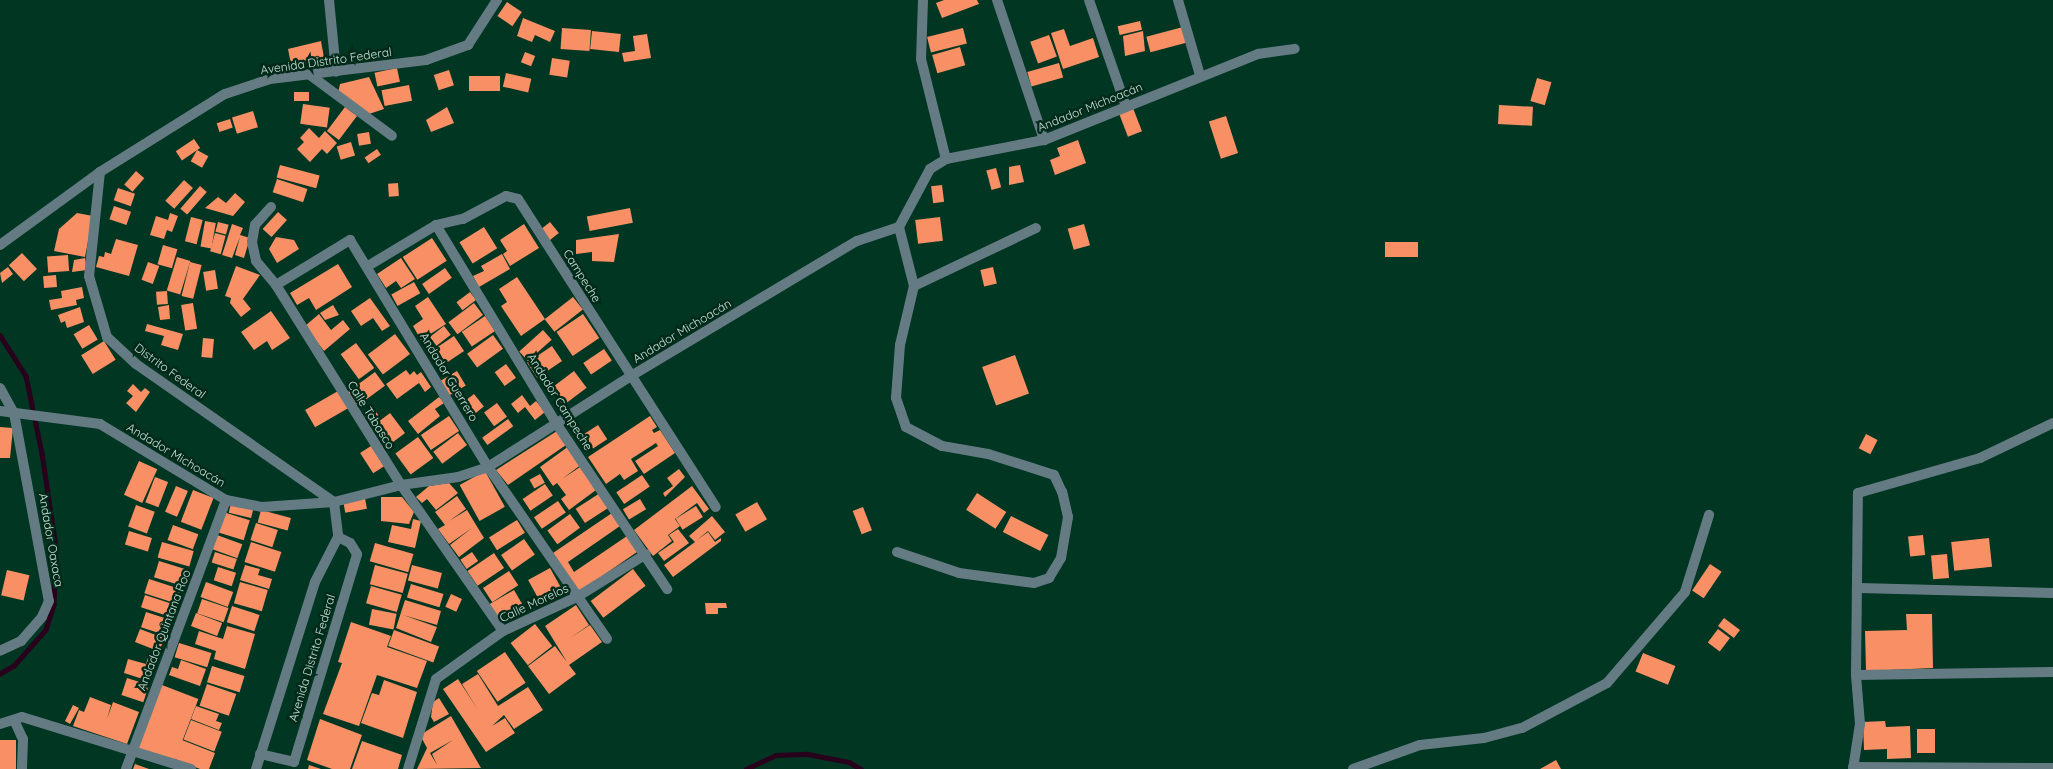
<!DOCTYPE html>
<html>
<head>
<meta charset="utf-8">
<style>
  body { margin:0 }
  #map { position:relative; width:2053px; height:769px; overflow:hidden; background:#003622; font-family:Quicksand,sans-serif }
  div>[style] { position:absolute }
  .stream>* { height:4.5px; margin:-2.25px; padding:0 2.25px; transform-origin:2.25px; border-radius:2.25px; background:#28001c }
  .building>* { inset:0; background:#f99065; transform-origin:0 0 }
  .minor>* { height:10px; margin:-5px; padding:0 5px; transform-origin:5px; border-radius:5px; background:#657b84 }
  span { translate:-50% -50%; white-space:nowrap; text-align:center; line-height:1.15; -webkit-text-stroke:5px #022a1a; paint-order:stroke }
  .street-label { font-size:12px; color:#c8e1d3 }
</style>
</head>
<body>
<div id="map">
  <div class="stream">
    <i style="left:0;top:335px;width:49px;rotate:57.6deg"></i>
    <i style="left:26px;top:376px;width:79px;rotate:78.3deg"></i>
    <i style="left:42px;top:453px;width:96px;rotate:81.6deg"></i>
    <i style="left:56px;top:548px;width:57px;rotate:92deg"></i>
    <i style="left:54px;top:605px;width:26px;rotate:108deg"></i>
    <i style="left:46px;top:630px;width:48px;rotate:131.6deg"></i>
    <i style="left:14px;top:666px;width:16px;rotate:150deg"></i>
    <i style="left:746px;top:769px;width:33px;rotate:-25deg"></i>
    <i style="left:776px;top:755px;width:32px;rotate:-2deg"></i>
    <i style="left:808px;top:754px;width:42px;rotate:11deg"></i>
    <i style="left:849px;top:762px;width:14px;rotate:30deg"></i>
  </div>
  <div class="building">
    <i style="clip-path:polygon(944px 0,977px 0,979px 4px,942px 18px,936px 3px)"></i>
    <i style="left:507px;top:2px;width:18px;height:17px;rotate:34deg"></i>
    <i style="clip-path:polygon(523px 18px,555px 31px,550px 42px,535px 35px,532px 42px,517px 36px)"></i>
    <i style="left:1140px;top:21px;width:9px;height:23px;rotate:77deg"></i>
    <i style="left:1183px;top:27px;width:16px;height:38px;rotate:75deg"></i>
    <i style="left:562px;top:28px;width:29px;height:21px;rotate:4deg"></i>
    <i style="left:963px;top:28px;width:16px;height:37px;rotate:76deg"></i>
    <i style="clip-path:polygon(1064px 29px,1070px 46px,1093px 38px,1099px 57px,1063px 69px,1051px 33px)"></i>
    <i style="left:592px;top:31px;width:29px;height:18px;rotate:6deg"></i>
    <i style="clip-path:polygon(1143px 31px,1145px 51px,1125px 56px,1123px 36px)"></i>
    <i style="clip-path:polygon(647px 34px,651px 58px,624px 62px,622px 53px,635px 51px,633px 36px)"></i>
    <i style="left:1049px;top:35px;width:23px;height:20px;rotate:70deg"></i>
    <i style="clip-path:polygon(321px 41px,324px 58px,302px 62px,303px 67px,292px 69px,288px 49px)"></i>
    <i style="left:960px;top:47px;width:19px;height:29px;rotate:74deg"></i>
    <i style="left:525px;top:52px;width:11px;height:11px;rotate:22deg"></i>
    <i style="left:552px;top:58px;width:18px;height:17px;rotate:9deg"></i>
    <i style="left:1059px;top:63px;width:15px;height:33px;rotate:74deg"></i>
    <i style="left:397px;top:68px;width:14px;height:23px;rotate:78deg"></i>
    <i style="left:449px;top:70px;width:16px;height:16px;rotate:72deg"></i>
    <i style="left:506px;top:73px;width:26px;height:14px;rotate:13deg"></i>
    <i style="left:500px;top:76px;width:15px;height:31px;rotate:90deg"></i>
    <i style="clip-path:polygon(369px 77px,384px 109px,369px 114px,338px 93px,340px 84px)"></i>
    <i style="left:1537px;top:78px;width:15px;height:24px;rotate:16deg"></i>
    <i style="left:409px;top:85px;width:16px;height:28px;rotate:79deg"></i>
    <i style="left:294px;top:92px;width:15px;height:9px"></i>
    <i style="left:303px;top:104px;width:27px;height:20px;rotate:8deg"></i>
    <i style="left:1499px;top:105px;width:34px;height:19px;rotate:3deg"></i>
    <i style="left:345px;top:107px;width:15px;height:30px;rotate:37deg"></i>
    <i style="clip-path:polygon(447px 107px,454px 123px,431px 132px,426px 120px)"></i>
    <i style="left:1133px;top:108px;width:25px;height:15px;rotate:69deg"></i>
    <i style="left:253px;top:111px;width:17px;height:22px;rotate:73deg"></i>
    <i style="left:1226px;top:116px;width:39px;height:18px;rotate:72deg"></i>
    <i style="left:230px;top:119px;width:9px;height:14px;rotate:72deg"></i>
    <i style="clip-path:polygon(309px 128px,319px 138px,325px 131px,337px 143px,327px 154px,322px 149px,310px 162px,297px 149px,304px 142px,300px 138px)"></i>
    <i style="left:369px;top:132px;width:12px;height:12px;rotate:81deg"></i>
    <i style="left:194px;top:139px;width:11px;height:22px;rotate:56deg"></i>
    <i style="clip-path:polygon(1078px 140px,1086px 163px,1055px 175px,1050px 160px,1060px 156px,1057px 148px)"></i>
    <i style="left:351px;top:142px;width:14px;height:15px;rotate:73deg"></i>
    <i style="left:377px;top:149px;width:7px;height:15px;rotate:56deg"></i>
    <i style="left:197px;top:150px;width:13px;height:13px;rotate:29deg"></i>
    <i style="left:280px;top:165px;width:41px;height:13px;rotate:15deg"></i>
    <i style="clip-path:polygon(1020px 165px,1024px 182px,1009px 185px,1009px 167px)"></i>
    <i style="left:996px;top:168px;width:20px;height:10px;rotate:75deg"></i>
    <i style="left:136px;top:171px;width:11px;height:18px;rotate:41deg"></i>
    <i style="left:277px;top:179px;width:32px;height:14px;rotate:18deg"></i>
    <i style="left:184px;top:180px;width:12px;height:28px;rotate:42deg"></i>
    <i style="left:398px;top:183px;width:13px;height:10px;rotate:86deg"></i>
    <i style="left:942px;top:185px;width:17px;height:11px;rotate:83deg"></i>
    <i style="left:200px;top:186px;width:9px;height:30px;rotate:41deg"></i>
    <i style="left:118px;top:188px;width:18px;height:13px;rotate:19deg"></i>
    <i style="clip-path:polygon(235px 193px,245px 202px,233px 216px,205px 208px,218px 197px,226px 203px)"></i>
    <i style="left:114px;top:206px;width:18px;height:14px;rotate:19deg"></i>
    <i style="left:630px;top:208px;width:15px;height:44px;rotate:79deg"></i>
    <i style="left:278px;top:212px;width:12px;height:23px;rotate:42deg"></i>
    <i style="clip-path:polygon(77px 213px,93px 216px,85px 257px,54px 251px,59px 229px)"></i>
    <i style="clip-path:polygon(170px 213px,178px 216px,172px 232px,167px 230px,164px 239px,150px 235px,156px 216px,168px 220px)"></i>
    <i style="left:191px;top:217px;width:12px;height:25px;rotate:14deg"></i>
    <i style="left:940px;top:217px;width:24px;height:25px;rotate:83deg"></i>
    <i style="left:205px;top:221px;width:11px;height:26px;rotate:10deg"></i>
    <i style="left:218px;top:222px;width:11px;height:10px;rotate:15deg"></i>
    <i style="left:550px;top:222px;width:14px;height:14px;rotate:51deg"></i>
    <i style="clip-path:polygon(232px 224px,243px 228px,240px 235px,250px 238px,244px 258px,235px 255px,240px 237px,232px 258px,222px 255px)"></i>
    <i style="clip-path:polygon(524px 224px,539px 248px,510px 266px,503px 254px,507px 251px,500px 240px)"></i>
    <i style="left:1084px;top:224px;width:22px;height:17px;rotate:74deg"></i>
    <i style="left:484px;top:227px;width:25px;height:29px;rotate:58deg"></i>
    <i style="left:215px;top:233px;width:11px;height:19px;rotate:15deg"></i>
    <i style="clip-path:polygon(619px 234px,614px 262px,592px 261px,592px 252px,576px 254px,576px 240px)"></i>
    <i style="clip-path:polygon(276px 237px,294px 240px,299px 249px,277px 263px,269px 249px)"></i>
    <i style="left:432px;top:238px;width:27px;height:35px;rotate:57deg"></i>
    <i style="clip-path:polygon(116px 239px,138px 245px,129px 276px,96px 267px,99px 256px,104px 257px,105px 252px,111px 254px)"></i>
    <i style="left:1385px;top:242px;width:33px;height:15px"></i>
    <i style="left:163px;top:245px;width:15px;height:20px;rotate:16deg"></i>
    <i style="left:22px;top:253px;width:22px;height:18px;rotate:47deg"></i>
    <i style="clip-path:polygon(502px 254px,510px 269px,479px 287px,473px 276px,484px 271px,481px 266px)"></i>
    <i style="left:68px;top:255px;width:16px;height:21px;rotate:86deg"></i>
    <i style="left:177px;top:257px;width:14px;height:35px;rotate:17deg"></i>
    <i style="clip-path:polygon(85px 258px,87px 270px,72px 272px,74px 260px)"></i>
    <i style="clip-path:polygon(401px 258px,415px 279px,401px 288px,396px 281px,386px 288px,377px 274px)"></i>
    <i style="left:148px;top:262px;width:12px;height:19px;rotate:20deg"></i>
    <i style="left:190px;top:262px;width:12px;height:35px;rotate:14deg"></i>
    <i style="clip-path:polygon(338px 264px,352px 287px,316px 310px,309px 298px,297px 305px,290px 293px)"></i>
    <i style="clip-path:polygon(236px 266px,260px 275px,243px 299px,251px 309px,241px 317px,230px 303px,231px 298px,225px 296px)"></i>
    <i style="clip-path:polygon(8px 267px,13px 274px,2px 283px,0 273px)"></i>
    <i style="left:993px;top:267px;width:17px;height:13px;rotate:77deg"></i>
    <i style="left:445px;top:268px;width:12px;height:28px;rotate:55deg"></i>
    <i style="left:215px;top:270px;width:19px;height:12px;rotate:81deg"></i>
    <i style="left:56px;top:275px;width:12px;height:13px;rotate:85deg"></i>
    <i style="clip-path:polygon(517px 277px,545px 319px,521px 336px,501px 306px,507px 302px,499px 289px)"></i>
    <i style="left:414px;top:282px;width:13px;height:26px;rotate:61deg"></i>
    <i style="clip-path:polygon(82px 287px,84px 298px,76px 300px,77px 305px,51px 310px,49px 300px,62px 298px,61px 291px)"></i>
    <i style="left:167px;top:291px;width:13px;height:11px;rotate:86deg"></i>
    <i style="left:470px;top:292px;width:10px;height:17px;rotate:53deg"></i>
    <i style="clip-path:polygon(428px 297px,446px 324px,421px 340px,413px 326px,423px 319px,415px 306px)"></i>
    <i style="left:573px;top:297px;width:16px;height:36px;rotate:52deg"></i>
    <i style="clip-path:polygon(370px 298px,390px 326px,382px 331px,373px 318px,361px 326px,351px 311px)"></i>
    <i style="left:193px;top:303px;width:26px;height:12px;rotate:81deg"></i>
    <i style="left:474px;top:303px;width:15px;height:32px;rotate:53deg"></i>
    <i style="clip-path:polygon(169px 305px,170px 319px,160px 320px,158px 307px)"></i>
    <i style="clip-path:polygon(333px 305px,339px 315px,325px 320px,320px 313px)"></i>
    <i style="clip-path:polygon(80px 307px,84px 322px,67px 328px,65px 321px,61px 323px,58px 315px)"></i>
    <i style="clip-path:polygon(271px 311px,290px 338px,272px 350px,267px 341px,254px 350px,241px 332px)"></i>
    <i style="clip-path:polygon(319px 314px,331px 330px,343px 320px,350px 329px,324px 351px,305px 326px)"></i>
    <i style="left:583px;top:314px;width:29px;height:32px;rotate:56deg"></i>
    <i style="left:485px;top:316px;width:18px;height:28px;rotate:56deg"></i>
    <i style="clip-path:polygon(147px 324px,183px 334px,178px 350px,161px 345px,164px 336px,145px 331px)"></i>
    <i style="left:89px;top:325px;width:17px;height:18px;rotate:59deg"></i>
    <i style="left:444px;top:326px;width:11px;height:18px;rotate:52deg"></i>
    <i style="left:543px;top:330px;width:13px;height:32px;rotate:48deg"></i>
    <i style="left:395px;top:334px;width:25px;height:34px;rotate:53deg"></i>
    <i style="left:493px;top:335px;width:17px;height:32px;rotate:54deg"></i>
    <i style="left:454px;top:336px;width:18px;height:22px;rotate:56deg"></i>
    <i style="left:203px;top:338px;width:11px;height:19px;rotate:5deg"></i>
    <i style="left:104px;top:341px;width:22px;height:27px;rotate:58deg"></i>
    <i style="left:356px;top:343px;width:31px;height:19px;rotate:54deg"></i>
    <i style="left:552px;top:346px;width:18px;height:30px;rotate:56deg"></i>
    <i style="left:604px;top:349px;width:14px;height:25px;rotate:56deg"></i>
    <i style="left:1015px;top:355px;width:41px;height:35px;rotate:70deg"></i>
    <i style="left:506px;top:364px;width:17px;height:14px;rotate:54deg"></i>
    <i style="clip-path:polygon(406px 370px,410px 375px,414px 371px,417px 375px,421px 372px,431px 387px,425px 392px,419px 383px,397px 399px,386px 384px)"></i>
    <i style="left:457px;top:371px;width:17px;height:19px;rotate:59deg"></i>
    <i style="left:574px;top:371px;width:21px;height:29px;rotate:53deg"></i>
    <i style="left:375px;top:372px;width:17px;height:34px;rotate:54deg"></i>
    <i style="clip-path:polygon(133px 384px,141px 392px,145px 388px,150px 392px,136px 412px,126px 403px,133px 396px,127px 391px)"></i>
    <i style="left:338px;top:391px;width:20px;height:38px;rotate:60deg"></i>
    <i style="left:474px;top:394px;width:16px;height:16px;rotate:52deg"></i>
    <i style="clip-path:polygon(522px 395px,530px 406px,536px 401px,545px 412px,535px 420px,525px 407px,518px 413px,511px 404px)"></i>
    <i style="clip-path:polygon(439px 397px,444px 403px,435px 409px,440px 416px,418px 434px,408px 421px)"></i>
    <i style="left:497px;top:403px;width:17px;height:16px;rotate:54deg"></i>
    <i style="left:373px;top:408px;width:10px;height:11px;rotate:53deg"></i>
    <i style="left:390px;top:413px;width:25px;height:22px;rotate:53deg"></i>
    <i style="left:449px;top:416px;width:18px;height:34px;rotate:56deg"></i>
    <i style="clip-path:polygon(650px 416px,657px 427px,652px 430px,654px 433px,660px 430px,675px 453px,644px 474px,635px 461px,658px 446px,656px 443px,631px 459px,638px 471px,624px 480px,620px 474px,606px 484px,588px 457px)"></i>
    <i style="left:508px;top:419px;width:9px;height:32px;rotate:54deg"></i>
    <i style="left:598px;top:425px;width:17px;height:17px;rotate:57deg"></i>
    <i style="clip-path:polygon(0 427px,13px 428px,10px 458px,0 458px)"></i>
    <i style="clip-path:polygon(557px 431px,566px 445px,508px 485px,496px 470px)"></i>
    <i style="left:458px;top:433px;width:15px;height:31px;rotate:53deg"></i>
    <i style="left:1866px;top:434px;width:13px;height:16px;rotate:27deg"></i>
    <i style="left:418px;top:437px;width:26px;height:28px;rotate:54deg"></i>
    <i style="left:371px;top:446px;width:24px;height:13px;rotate:57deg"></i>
    <i style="clip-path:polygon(569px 446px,582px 464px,562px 479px,580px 467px,596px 490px,569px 510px,561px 499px,566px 495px,557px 483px,553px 486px,540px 467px)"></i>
    <i style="left:139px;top:461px;width:20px;height:37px;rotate:24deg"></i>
    <i style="clip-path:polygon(679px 469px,685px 477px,665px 497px,663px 493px,673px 486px,667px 478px)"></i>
    <i style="left:485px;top:471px;width:41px;height:29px;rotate:61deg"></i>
    <i style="left:540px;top:474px;width:10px;height:12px;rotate:61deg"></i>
    <i style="left:642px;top:475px;width:14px;height:31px;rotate:56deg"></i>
    <i style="left:155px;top:477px;width:14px;height:27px;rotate:21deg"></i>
    <i style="clip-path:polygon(449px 483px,458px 493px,436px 510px,427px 499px,422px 503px,416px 497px,429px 486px)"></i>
    <i style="left:545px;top:484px;width:14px;height:27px;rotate:56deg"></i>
    <i style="left:176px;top:486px;width:13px;height:28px;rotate:23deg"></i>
    <i style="clip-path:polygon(692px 486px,709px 509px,704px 513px,697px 503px,675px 519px,680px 526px,668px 535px,672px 541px,653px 556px,634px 530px)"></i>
    <i style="left:193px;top:490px;width:22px;height:34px;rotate:21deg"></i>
    <i style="left:600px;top:493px;width:17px;height:29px;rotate:57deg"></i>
    <i style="left:977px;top:493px;width:35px;height:20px;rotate:33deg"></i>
    <i style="clip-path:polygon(457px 496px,466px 509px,449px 521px,467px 510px,484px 538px,459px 557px,450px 545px,472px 528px,449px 544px,438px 529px,445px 525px,435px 512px)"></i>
    <i style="clip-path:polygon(381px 497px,402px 497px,414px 512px,409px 524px,381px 521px)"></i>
    <i style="left:365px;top:498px;width:11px;height:22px;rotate:80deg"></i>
    <i style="left:640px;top:499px;width:12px;height:20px;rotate:59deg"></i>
    <i style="left:558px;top:501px;width:14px;height:29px;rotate:56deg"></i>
    <i style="left:757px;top:502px;width:20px;height:25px;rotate:60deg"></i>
    <i style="left:231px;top:503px;width:23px;height:10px;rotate:13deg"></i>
    <i style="left:136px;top:505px;width:20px;height:23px;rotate:20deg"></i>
    <i style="left:696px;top:506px;width:13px;height:24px;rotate:58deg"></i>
    <i style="left:863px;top:507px;width:25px;height:11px;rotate:69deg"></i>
    <i style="left:261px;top:510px;width:31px;height:13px;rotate:15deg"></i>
    <i style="left:223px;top:512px;width:28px;height:21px;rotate:17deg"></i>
    <i style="clip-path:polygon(612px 513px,620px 526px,568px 562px,574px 572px,627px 536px,637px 552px,579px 592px,553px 553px)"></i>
    <i style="left:570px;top:514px;width:17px;height:28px;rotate:54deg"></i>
    <i style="clip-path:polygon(712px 516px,725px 532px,715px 540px,708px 531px,697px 540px,708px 532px,715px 542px,721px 538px,721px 541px,673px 577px,664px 565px,695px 542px,689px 536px)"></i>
    <i style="left:1011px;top:516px;width:42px;height:18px;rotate:27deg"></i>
    <i style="clip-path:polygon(413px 519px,421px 521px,415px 548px,388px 542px,392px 525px,411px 529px)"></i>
    <i style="left:517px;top:520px;width:15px;height:33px;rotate:58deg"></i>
    <i style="left:256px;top:523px;width:23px;height:18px;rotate:18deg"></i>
    <i style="left:173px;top:525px;width:27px;height:16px;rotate:20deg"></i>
    <i style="clip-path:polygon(678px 529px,689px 543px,664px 561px,658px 553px,674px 542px,669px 535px)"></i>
    <i style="left:129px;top:531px;width:24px;height:14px;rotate:17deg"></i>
    <i style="left:217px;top:535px;width:27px;height:15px;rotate:20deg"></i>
    <i style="left:1923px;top:535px;width:20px;height:15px;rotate:84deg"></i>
    <i style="left:1989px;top:538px;width:29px;height:38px;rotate:84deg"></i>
    <i style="left:524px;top:539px;width:19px;height:28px;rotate:55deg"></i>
    <i style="left:162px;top:542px;width:33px;height:16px;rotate:16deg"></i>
    <i style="left:251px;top:542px;width:32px;height:21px;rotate:18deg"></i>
    <i style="left:375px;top:543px;width:40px;height:19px;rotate:16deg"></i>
    <i style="left:215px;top:552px;width:23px;height:11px;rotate:18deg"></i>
    <i style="left:472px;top:552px;width:11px;height:14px;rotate:56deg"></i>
    <i style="left:494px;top:553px;width:18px;height:32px;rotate:56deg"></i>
    <i style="left:1947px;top:554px;width:24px;height:16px;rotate:85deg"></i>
    <i style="left:159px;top:561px;width:28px;height:17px;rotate:17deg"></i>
    <i style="left:1710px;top:564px;width:14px;height:32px;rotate:34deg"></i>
    <i style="clip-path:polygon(245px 565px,260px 569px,258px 575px,272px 579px,269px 589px,240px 580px)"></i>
    <i style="left:375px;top:565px;width:34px;height:20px;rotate:15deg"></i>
    <i style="left:412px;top:565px;width:31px;height:16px;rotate:15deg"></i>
    <i style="left:218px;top:567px;width:19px;height:14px;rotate:18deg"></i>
    <i style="left:550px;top:568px;width:23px;height:25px;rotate:61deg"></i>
    <i style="left:633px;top:569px;width:21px;height:53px;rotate:53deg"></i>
    <i style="left:7px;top:570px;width:23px;height:26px;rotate:13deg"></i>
    <i style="left:509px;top:571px;width:17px;height:31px;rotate:57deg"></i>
    <i style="left:149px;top:579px;width:35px;height:15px;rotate:18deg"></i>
    <i style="left:206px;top:582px;width:29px;height:16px;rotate:20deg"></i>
    <i style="left:240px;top:582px;width:29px;height:22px;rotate:16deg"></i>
    <i style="left:411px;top:584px;width:34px;height:14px;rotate:17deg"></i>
    <i style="left:371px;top:586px;width:32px;height:18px;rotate:16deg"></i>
    <i style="left:514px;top:590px;width:16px;height:30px;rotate:60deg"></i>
    <i style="left:451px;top:594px;width:12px;height:14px;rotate:24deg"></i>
    <i style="left:145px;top:595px;width:33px;height:13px;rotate:18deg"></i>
    <i style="left:202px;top:599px;width:28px;height:15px;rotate:19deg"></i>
    <i style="clip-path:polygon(405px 600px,441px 611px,437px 625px,403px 615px,437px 627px,431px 642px,396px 628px)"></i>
    <i style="clip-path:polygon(705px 603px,726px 603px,727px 608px,718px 608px,718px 614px,706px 614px)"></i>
    <i style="clip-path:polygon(576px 605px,589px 625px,570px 638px,590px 625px,602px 642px,569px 665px,576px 674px,549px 694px,528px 666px,555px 646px,567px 662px,545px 626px)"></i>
    <i style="left:232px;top:606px;width:29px;height:17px;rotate:18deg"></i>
    <i style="left:372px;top:609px;width:25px;height:16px;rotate:11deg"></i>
    <i style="left:146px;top:612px;width:26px;height:16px;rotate:18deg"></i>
    <i style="left:196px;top:613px;width:28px;height:14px;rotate:21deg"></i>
    <i style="clip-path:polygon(1906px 614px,1932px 614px,1933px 668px,1866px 671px,1865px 631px,1907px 630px)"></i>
    <i style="left:1724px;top:618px;width:20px;height:10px;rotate:37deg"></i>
    <i style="clip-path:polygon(351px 622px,391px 636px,387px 647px,427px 661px,417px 688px,377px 675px,359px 726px,323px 714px,342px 663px,338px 662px)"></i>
    <i style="left:535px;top:624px;width:28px;height:31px;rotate:52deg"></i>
    <i style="clip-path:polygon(227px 626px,255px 634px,245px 669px,214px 659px,216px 651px,195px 644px,199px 631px,223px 639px)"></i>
    <i style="left:140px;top:629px;width:26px;height:14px;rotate:21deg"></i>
    <i style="left:1718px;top:629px;width:15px;height:17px;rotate:37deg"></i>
    <i style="left:394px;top:630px;width:48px;height:17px;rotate:20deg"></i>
    <i style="left:179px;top:643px;width:34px;height:15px;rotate:17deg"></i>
    <i style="left:505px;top:652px;width:37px;height:34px;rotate:56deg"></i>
    <i style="left:1643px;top:653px;width:35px;height:20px;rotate:22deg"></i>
    <i style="clip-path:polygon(148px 658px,156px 660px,149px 681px,124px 673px,128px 659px,146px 664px)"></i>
    <i style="clip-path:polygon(181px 660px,206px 669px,200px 686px,169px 675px,172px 667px,178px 669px)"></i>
    <i style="left:212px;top:666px;width:34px;height:17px;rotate:17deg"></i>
    <i style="clip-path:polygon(478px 674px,498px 706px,528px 687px,543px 710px,514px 729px,504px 715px,492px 726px,505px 718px,515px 733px,486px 752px,443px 689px,458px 679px,478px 710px,462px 684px)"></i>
    <i style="left:127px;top:678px;width:23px;height:18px;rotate:18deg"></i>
    <i style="clip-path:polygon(384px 680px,417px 692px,403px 738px,361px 723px,372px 693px,379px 695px)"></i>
    <i style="left:207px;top:684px;width:31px;height:23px;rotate:19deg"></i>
    <i style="left:162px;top:685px;width:39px;height:68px;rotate:21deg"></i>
    <i style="clip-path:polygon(90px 697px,111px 705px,107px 719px,113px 702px,139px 712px,127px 744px,73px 726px,79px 710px,84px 712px)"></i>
    <i style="clip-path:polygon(439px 698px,449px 714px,434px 722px,431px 717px,433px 702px)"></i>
    <i style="clip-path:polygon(73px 705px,79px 708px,70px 724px,65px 721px)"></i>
    <i style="clip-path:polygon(196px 706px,219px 714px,216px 721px,222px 723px,219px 730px,191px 719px)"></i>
    <i style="clip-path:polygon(evenodd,451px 716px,481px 768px,417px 769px,427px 748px,420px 735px,451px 716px,453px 740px,432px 754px,437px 765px,430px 753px,453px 740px)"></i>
    <i style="clip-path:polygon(320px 719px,362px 735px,350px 769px,332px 769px,307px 760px)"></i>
    <i style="left:191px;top:720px;width:33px;height:21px;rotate:21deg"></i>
    <i style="clip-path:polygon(1885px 721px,1886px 727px,1910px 726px,1911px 758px,1887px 759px,1887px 749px,1864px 750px,1863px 722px)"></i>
    <i style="left:1917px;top:729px;width:18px;height:24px"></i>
    <i style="left:16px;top:740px;width:29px;height:16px;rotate:90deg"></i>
    <i style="clip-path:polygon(182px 740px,215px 753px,209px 769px,200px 769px,175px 759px)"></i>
    <i style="clip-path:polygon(362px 741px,402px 755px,398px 769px,352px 769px)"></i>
    <i style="clip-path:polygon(1556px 760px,1561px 769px,1540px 769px)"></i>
    <i style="clip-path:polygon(135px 764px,149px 769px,133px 769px)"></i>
    <i style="clip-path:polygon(309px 765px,321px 769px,308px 769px)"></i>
  </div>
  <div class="minor">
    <i style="left:329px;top:0;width:72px;rotate:84.4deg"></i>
    <i style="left:923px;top:0;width:59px;rotate:91.9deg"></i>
    <i style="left:921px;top:59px;width:103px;rotate:76deg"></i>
    <i style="left:997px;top:0;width:148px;rotate:71.4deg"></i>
    <i style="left:1089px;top:0;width:112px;rotate:70.8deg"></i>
    <i style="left:1178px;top:0;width:78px;rotate:73.7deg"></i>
    <i style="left:310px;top:75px;width:102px;rotate:36.6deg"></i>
    <i style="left:100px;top:172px;width:105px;rotate:96deg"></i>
    <i style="left:89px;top:276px;width:64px;rotate:73.6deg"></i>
    <i style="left:107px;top:337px;width:40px;rotate:43deg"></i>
    <i style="left:136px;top:364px;width:241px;rotate:34.9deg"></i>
    <i style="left:334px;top:502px;width:35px;rotate:83deg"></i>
    <i style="left:338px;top:537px;width:51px;rotate:117.1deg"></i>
    <i style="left:315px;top:582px;width:196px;rotate:107.5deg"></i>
    <i style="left:271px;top:207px;width:24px;rotate:132deg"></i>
    <i style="left:255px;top:225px;width:17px;rotate:100deg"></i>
    <i style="left:252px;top:242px;width:19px;rotate:78deg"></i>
    <i style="left:256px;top:261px;width:31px;rotate:50deg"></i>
    <i style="left:276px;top:285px;width:236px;rotate:58deg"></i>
    <i style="left:401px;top:485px;width:178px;rotate:55.1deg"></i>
    <i style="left:436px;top:225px;width:232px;rotate:58.8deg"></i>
    <i style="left:556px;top:423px;width:200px;rotate:56.2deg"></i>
    <i style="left:0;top:245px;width:124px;rotate:-36.1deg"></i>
    <i style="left:100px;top:172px;width:147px;rotate:-32deg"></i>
    <i style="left:225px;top:94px;width:47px;rotate:-18.4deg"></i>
    <i style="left:270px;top:79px;width:157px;rotate:-6.9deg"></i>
    <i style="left:426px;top:60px;width:45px;rotate:-19.7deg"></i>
    <i style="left:468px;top:45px;width:54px;rotate:-57.2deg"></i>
    <i style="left:368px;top:266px;width:79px;rotate:-31.1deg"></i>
    <i style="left:436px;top:225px;width:28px;rotate:-13deg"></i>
    <i style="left:463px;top:219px;width:49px;rotate:-28.1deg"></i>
    <i style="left:506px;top:196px;width:12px;rotate:14deg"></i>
    <i style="left:518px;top:199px;width:366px;rotate:57.3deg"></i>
    <i style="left:276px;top:285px;width:87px;rotate:-31.3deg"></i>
    <i style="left:350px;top:240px;width:266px;rotate:58.7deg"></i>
    <i style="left:488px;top:467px;width:209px;rotate:55.3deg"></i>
    <i style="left:914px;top:286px;width:135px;rotate:-25.4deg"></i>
    <i style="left:0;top:388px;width:29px;rotate:61deg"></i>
    <i style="left:14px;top:413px;width:191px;rotate:79.5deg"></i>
    <i style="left:49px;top:601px;width:17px;rotate:114deg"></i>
    <i style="left:42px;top:617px;width:32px;rotate:131deg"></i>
    <i style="left:21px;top:641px;width:23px;rotate:155deg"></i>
    <i style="left:0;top:411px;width:101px;rotate:7.4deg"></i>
    <i style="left:100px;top:424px;width:147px;rotate:31.1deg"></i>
    <i style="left:226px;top:500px;width:37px;rotate:11deg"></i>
    <i style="left:262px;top:507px;width:72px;rotate:-4deg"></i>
    <i style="left:334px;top:502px;width:69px;rotate:-14.2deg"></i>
    <i style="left:401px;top:485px;width:58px;rotate:-8deg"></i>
    <i style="left:458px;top:477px;width:32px;rotate:-18deg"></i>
    <i style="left:488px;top:467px;width:169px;rotate:-32.5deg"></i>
    <i style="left:631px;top:376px;width:263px;rotate:-30.9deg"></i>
    <i style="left:857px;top:241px;width:44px;rotate:-18.4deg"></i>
    <i style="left:899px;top:227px;width:66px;rotate:-61.9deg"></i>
    <i style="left:930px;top:169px;width:19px;rotate:-32deg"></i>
    <i style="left:946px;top:159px;width:100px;rotate:-11deg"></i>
    <i style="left:1044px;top:140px;width:231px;rotate:-21.9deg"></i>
    <i style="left:1258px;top:54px;width:37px;rotate:-8deg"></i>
    <i style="left:897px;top:552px;width:65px;rotate:18.7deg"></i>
    <i style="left:959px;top:573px;width:76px;rotate:7.6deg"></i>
    <i style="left:1034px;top:583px;width:16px;rotate:-18deg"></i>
    <i style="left:1049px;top:578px;width:23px;rotate:-59deg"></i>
    <i style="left:1061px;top:558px;width:42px;rotate:-80.3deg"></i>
    <i style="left:1068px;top:517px;width:26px;rotate:-103deg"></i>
    <i style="left:1062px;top:492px;width:19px;rotate:-115deg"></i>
    <i style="left:1054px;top:475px;width:69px;rotate:-162.3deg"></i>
    <i style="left:988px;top:454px;width:47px;rotate:-170.1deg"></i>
    <i style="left:942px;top:446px;width:41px;rotate:-152.2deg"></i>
    <i style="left:906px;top:427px;width:31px;rotate:-109deg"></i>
    <i style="left:896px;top:398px;width:53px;rotate:-85.7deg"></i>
    <i style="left:900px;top:345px;width:61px;rotate:-76.7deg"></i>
    <i style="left:914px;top:286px;width:61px;rotate:-104.3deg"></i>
    <i style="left:1859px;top:588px;width:194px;rotate:1.5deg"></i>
    <i style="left:1856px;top:675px;width:197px;rotate:-0.9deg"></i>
    <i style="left:14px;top:720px;width:21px;rotate:65deg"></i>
    <i style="left:23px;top:739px;width:30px;rotate:92deg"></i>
    <i style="left:0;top:724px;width:23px;rotate:-18deg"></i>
    <i style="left:22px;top:717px;width:177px;rotate:17.1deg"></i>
    <i style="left:260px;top:754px;width:35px;rotate:13deg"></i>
    <i style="left:294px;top:762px;width:217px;rotate:-73.1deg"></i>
    <i style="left:357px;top:554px;width:13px;rotate:-122deg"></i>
    <i style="left:350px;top:543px;width:13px;rotate:-153deg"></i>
    <i style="left:1853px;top:767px;width:200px;rotate:0.3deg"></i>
    <i style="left:126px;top:769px;width:287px;rotate:-69.6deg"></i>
    <i style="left:408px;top:769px;width:94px;rotate:-72.7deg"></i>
    <i style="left:436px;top:679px;width:82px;rotate:-35.6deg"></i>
    <i style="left:503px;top:631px;width:81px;rotate:-24.7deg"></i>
    <i style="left:577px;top:597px;width:81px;rotate:-31.9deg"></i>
    <i style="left:1353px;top:769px;width:71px;rotate:-19.7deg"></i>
    <i style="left:1420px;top:745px;width:64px;rotate:-6.2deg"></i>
    <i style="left:1484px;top:738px;width:39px;rotate:-15deg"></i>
    <i style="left:1522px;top:728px;width:96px;rotate:-27.9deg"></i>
    <i style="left:1607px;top:683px;width:120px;rotate:-49.4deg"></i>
    <i style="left:1685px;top:592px;width:81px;rotate:-72.7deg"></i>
    <i style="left:1853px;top:769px;width:46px;rotate:-81.2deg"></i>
    <i style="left:1860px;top:724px;width:49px;rotate:-94.7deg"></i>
    <i style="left:1856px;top:675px;width:182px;rotate:-89.4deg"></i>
    <i style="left:1858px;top:493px;width:127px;rotate:-16deg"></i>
    <i style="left:1980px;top:458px;width:81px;rotate:-25.6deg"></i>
  </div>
  <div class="street-label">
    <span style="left:326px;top:61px;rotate:-8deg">Avenida Distrito Federal</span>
    <span style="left:1090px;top:107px;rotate:-22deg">Andador Michoacán</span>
    <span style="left:582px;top:276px;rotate:58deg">Campeche</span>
    <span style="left:682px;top:331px;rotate:-31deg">Andador Michoacán</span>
    <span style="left:170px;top:371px;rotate:36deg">Distrito Federal</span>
    <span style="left:449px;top:377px;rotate:59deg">Andador Guerrero</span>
    <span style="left:560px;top:402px;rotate:58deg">Andador Campeche</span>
    <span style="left:371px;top:415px;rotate:58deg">Calle Tabasco</span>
    <span style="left:176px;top:455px;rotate:31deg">Andador Michoacán</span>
    <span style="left:51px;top:540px;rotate:80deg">Andador Oaxaca</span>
    <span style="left:534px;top:603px;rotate:-25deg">Calle Morelos</span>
    <span style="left:164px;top:630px;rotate:-69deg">Andador Quintana Roo</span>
    <span style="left:312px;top:658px;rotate:-73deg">Avenida Distrito Federal</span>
  </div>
</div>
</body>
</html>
